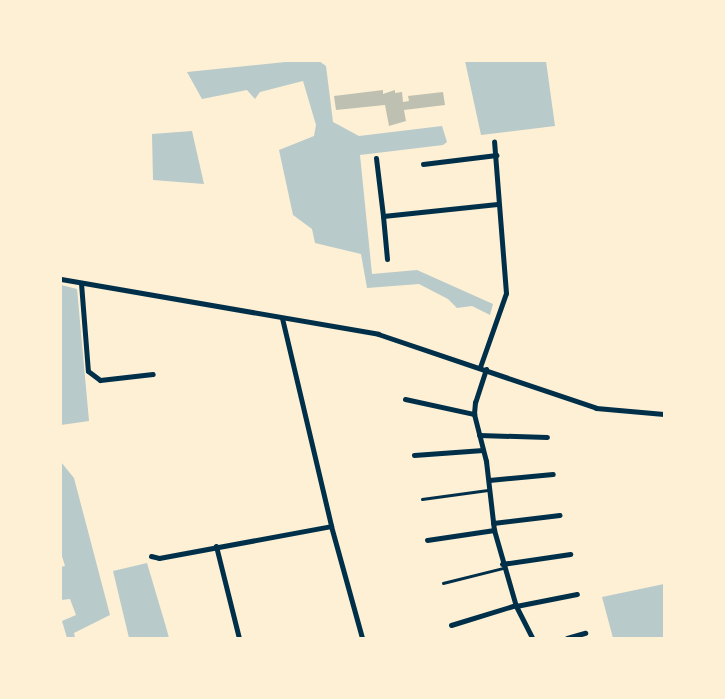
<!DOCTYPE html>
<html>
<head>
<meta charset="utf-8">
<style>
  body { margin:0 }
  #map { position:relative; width:725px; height:699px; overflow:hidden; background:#fdf0d5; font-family:Inter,sans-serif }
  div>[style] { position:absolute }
  .green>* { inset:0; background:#b9caca }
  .building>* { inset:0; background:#bec0b2 }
  .service>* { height:2.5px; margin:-1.25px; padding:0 1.25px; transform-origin:1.25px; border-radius:1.25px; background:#003049 }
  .minor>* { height:5px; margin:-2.5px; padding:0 2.5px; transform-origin:2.5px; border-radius:2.5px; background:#003049 }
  span { translate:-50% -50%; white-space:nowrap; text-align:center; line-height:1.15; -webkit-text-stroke:4px #fdf0d5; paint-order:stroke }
  .frame { position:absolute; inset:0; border:62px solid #fdf0d5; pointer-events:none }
</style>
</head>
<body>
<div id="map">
  <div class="green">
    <i style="clip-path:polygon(295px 61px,319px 61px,326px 66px,333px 122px,359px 136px,442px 126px,447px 142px,443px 145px,360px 155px,372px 274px,417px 270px,493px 304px,490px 315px,472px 306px,457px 308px,448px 299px,419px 284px,367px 288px,361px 254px,315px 243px,312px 229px,293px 215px,279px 150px,314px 136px,316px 125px,303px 81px,260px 92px,255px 99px,247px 90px,202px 99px,187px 72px)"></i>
    <i style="clip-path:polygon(465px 61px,546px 61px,555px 126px,481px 135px)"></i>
    <i style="clip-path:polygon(192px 131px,204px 184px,153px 180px,152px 134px)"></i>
    <i style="clip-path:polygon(61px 285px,77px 289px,89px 421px,61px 425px)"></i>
    <i style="clip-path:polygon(61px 462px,74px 478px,110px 615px,74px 633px,75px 638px,67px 638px,62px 621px,76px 615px,70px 599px,61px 600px,61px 567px,65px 566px,61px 553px)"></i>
    <i style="clip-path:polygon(147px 563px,166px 627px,169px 638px,129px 638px,113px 571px)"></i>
    <i style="clip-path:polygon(664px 584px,664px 638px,613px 638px,602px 597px)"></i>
  </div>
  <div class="building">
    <i style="clip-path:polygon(383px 90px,383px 94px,395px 90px,395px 93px,402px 92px,403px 102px,409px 101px,408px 96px,443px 92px,445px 105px,404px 110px,406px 121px,389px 126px,385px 105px,336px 110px,334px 96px)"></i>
  </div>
  <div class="service">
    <i style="left:422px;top:499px;width:68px;rotate:-7.7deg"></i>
    <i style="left:443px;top:583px;width:62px;rotate:-14deg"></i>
  </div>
  <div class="minor">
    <i style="left:376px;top:158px;width:58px;rotate:83.1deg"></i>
    <i style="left:423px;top:164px;width:74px;rotate:-7deg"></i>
    <i style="left:387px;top:259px;width:43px;rotate:-95.3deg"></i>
    <i style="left:383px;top:216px;width:115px;rotate:-6deg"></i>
    <i style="left:61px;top:279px;width:322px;rotate:9.8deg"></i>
    <i style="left:378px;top:334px;width:230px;rotate:18.7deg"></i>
    <i style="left:596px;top:408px;width:68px;rotate:5deg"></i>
    <i style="left:81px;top:283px;width:88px;rotate:85.5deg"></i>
    <i style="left:88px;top:371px;width:15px;rotate:37deg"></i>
    <i style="left:100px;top:380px;width:53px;rotate:-6.5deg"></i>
    <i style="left:282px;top:318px;width:214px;rotate:76.7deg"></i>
    <i style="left:331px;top:526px;width:116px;rotate:74.5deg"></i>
    <i style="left:480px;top:367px;width:78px;rotate:-70.6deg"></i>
    <i style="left:506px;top:293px;width:152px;rotate:-94.5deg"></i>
    <i style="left:486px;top:369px;width:35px;rotate:108deg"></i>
    <i style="left:475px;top:402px;width:12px;rotate:95deg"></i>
    <i style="left:474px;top:414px;width:49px;rotate:75.7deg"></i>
    <i style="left:486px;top:461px;width:69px;rotate:83.4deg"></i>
    <i style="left:494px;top:530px;width:79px;rotate:73.9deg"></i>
    <i style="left:516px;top:606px;width:36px;rotate:63deg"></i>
    <i style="left:405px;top:399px;width:71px;rotate:12.3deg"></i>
    <i style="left:479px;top:435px;width:68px;rotate:1.7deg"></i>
    <i style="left:414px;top:455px;width:69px;rotate:-4.1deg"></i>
    <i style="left:489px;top:480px;width:64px;rotate:-5.4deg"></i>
    <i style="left:493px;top:523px;width:67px;rotate:-6.8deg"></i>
    <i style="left:427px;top:540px;width:68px;rotate:-8.5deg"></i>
    <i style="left:216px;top:546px;width:95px;rotate:76deg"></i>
    <i style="left:151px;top:556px;width:8px;rotate:14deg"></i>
    <i style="left:159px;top:558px;width:175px;rotate:-10.5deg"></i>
    <i style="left:502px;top:564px;width:69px;rotate:-8.4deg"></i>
    <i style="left:516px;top:606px;width:62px;rotate:-11.1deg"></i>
    <i style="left:451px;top:625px;width:68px;rotate:-17.1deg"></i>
    <i style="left:567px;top:638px;width:19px;rotate:-16deg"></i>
  </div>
  <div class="frame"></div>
</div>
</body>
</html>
